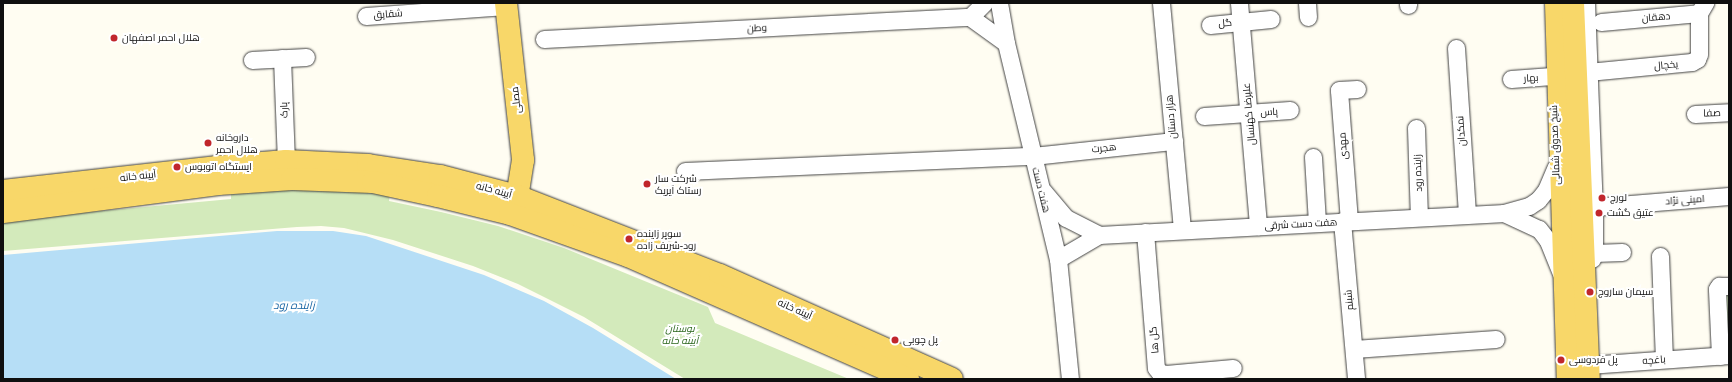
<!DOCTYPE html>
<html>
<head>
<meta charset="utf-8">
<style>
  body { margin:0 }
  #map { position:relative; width:1732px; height:382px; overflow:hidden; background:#fffdf2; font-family:"Times New Roman",Cairo,serif }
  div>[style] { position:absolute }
  .green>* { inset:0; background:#d3eabb }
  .water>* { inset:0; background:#b6def6 }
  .roads { filter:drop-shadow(0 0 1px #424242) drop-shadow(0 0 1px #424242) }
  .minor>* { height:17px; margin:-8.5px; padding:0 8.5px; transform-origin:8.5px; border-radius:8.5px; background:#fff }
  .major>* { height:22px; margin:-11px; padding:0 11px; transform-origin:11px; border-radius:11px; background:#f8d769 }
  .dots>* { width:11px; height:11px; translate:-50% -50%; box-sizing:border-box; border:2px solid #fff; border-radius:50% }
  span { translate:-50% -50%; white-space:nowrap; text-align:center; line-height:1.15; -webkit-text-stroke:4px #fff; paint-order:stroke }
  .street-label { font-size:10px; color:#0f0f0f }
  .poi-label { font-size:10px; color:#0f0f0f }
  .left { translate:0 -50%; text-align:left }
  .park-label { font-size:10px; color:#2d681f; font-style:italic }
  .water-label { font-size:11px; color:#1764a3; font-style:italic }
  .frame { position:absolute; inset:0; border:4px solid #0f0f0f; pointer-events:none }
</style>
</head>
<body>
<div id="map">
  <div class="green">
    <i style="clip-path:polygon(345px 189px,390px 194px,389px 201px,441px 212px,498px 226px,564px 248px,708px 307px,715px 323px,849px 379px,685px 379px,584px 317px,518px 284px,473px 266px,393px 240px,344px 228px,321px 226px,297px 227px,3px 251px,3px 220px,231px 199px,231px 190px)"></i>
    <i style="clip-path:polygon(1720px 291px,1729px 291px,1729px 352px,1723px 352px)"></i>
  </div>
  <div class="water">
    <i style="clip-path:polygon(277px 231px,333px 231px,366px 236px,484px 275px,544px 301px,593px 328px,676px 379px,3px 379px,3px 255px)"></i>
  </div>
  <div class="roads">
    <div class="minor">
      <i style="left:984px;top:3px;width:20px;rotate:135deg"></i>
      <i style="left:970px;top:17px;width:44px;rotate:35.8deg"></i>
      <i style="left:999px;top:3px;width:41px;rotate:80.1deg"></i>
      <i style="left:1006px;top:43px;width:222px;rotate:76.5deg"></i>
      <i style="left:1058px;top:259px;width:121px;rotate:84.3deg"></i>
      <i style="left:1161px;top:3px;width:228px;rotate:84.7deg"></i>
      <i style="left:1239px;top:3px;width:224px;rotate:85.1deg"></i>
      <i style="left:1307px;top:3px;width:14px;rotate:86deg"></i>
      <i style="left:1408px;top:3px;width:2px;rotate:90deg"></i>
      <i style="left:1586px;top:3px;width:204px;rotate:87.8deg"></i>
      <i style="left:1594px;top:207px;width:46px;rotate:90deg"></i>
      <i style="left:1594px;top:253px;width:6px;rotate:108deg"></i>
      <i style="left:366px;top:16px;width:140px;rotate:-4.1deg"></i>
      <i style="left:1601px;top:22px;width:98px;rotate:-5.2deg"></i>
      <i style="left:1699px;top:13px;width:12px;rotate:-59deg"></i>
      <i style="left:1210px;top:25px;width:61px;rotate:-5.6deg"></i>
      <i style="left:544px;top:39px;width:427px;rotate:-3deg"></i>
      <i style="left:1456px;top:48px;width:167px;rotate:86.2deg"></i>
      <i style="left:282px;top:58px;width:103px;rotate:87.8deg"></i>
      <i style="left:252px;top:60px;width:54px;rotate:-3.2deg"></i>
      <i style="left:1588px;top:72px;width:104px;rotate:-5.5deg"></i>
      <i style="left:1692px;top:62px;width:6px;rotate:-31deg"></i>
      <i style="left:1697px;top:59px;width:5px;rotate:-68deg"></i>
      <i style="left:1699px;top:54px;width:41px;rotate:-90deg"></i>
      <i style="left:1511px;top:79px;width:41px;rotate:-4.2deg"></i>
      <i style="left:1695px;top:114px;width:34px;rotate:-3deg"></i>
      <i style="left:1204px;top:116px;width:86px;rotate:-4deg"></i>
      <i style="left:1416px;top:128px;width:89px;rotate:88.1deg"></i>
      <i style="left:1313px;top:157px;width:66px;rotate:86.5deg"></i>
      <i style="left:685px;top:171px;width:348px;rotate:-2.5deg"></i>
      <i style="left:1033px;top:156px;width:142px;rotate:-6.1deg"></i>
      <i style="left:1043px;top:191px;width:35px;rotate:50deg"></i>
      <i style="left:1066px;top:218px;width:37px;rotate:27deg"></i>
      <i style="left:1594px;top:207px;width:135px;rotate:-4.7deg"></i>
      <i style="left:1504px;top:213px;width:38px;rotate:25deg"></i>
      <i style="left:1539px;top:229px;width:15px;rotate:53deg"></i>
      <i style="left:1548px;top:241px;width:35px;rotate:68deg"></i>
      <i style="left:1342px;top:221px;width:159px;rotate:84.9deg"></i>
      <i style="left:1349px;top:221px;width:131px;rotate:-94.4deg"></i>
      <i style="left:1339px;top:90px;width:18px;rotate:-3deg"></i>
      <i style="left:1145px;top:232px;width:136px;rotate:85.4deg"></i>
      <i style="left:1156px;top:368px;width:6px;rotate:51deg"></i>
      <i style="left:1160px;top:373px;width:6px;rotate:9deg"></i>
      <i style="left:1166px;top:374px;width:67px;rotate:-5.1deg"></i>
      <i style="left:1594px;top:253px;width:28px;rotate:-2deg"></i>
      <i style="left:1660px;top:256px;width:103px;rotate:87.8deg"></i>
      <i style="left:1058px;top:259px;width:48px;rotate:-30.3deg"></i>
      <i style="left:1099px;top:235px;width:406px;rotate:-3.1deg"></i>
      <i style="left:1504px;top:213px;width:26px;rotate:-16deg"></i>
      <i style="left:1529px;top:206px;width:11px;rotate:-34deg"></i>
      <i style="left:1538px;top:200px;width:13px;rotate:-51deg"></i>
      <i style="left:1546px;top:190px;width:25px;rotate:-67deg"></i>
      <i style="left:1354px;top:349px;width:142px;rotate:-4deg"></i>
      <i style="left:1720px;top:356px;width:67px;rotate:-92.6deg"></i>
      <i style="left:1717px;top:289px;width:4px;rotate:-56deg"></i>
      <i style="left:1719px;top:286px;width:10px"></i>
      <i style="left:1588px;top:365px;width:141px;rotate:-4.1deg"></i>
    </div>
    <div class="major">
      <i style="left:506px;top:3px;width:158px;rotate:83.8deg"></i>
      <i style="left:523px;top:160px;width:36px;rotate:99deg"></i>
      <i style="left:517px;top:196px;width:14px;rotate:111deg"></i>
      <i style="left:1556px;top:3px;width:376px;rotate:88.2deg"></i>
      <i style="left:1573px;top:3px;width:376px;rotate:87.6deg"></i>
      <i style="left:3px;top:191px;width:214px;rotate:-6.4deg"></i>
      <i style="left:216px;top:167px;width:70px;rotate:-4.9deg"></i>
      <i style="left:286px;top:161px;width:82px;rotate:2.8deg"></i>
      <i style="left:368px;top:165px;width:73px;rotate:8.7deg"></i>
      <i style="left:440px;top:176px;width:80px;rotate:14.6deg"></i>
      <i style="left:517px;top:196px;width:218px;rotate:21.3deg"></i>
      <i style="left:720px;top:275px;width:254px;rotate:24.1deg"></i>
      <i style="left:3px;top:212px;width:217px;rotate:-7.4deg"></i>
      <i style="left:218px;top:184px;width:74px;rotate:-3.9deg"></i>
      <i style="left:292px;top:179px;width:81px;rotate:2.1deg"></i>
      <i style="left:373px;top:182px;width:66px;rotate:12.2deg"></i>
      <i style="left:438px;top:196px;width:74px;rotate:14deg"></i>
      <i style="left:510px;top:214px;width:125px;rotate:19.6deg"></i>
      <i style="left:628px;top:256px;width:306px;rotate:23.7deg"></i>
    </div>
  </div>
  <div class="dots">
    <i style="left:114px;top:38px;background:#c1262c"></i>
    <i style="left:208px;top:143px;background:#c1262c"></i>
    <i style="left:177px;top:167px;background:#c1262c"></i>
    <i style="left:647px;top:184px;background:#c1262c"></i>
    <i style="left:1602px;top:198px;background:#c1262c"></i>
    <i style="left:1599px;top:213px;background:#c1262c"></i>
    <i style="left:629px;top:239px;background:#c1262c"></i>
    <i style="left:1590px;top:292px;background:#c1262c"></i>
    <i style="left:895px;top:340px;background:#c1262c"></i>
    <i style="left:1561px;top:360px;background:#c1262c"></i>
  </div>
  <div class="street-label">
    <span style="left:388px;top:14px;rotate:-4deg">شقایق</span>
    <span style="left:1656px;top:17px;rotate:-5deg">دهقان</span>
    <span style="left:1225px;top:23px;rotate:-5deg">گل</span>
    <span style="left:757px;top:28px;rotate:-3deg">وطن</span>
    <span style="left:1666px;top:65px;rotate:-5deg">یخچال</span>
    <span style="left:1531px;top:78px;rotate:-4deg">بهار</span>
    <span style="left:516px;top:100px;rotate:-96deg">مصلی</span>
    <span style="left:284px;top:110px;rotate:-92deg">پارک</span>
    <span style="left:1269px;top:112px;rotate:-4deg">پاس</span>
    <span style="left:1712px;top:113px;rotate:-2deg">صفا</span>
    <span style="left:1249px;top:114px;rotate:-95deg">علیرضا کهنسال</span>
    <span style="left:1171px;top:117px;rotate:-95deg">هزار دستان</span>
    <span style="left:1461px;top:131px;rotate:-94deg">نمکدان</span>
    <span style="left:1555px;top:145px;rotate:-92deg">شیخ صدوق شمالی</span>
    <span style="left:1343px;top:146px;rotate:-94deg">مهدی</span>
    <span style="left:1104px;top:148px;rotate:-6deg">هجرت</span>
    <span style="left:1418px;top:173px;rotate:-92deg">زاینده رود</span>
    <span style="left:138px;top:176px;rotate:-6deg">آیینه خانه</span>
    <span style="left:494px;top:190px;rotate:15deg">آیینه خانه</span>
    <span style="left:1041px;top:190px;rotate:76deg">هفت دست</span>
    <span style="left:1685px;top:200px;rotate:-4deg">امینی نژاد</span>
    <span style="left:1301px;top:224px;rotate:-3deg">هفت دست شرقی</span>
    <span style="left:1349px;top:300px;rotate:-95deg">شبنم</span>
    <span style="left:795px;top:309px;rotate:24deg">آیینه خانه</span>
    <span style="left:1154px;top:340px;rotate:-95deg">گل ها</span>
    <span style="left:1654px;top:360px;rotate:-4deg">باغچه</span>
  </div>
  <div class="poi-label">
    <span class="left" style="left:122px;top:38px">هلال احمر اصفهان</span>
    <span class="left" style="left:216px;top:143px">داروخانه<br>هلال احمر</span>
    <span class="left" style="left:185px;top:167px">ایستگاه اتوبوس</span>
    <span class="left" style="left:655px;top:184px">شرکت سار<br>رستاک آیریک</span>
    <span class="left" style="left:1610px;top:198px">لورچ</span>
    <span class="left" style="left:1607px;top:213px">عتیق گشت</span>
    <span class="left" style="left:637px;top:239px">سوپر زاینده<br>رود-شریف زاده</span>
    <span class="left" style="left:1598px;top:292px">سیمان ساروج</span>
    <span class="left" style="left:903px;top:340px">پل چوبی</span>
    <span class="left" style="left:1569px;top:360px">پل فردوسی</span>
  </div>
  <div class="park-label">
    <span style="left:680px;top:334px">بوستان<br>آیینه خانه</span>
  </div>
  <div class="water-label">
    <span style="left:294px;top:305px">زاینده رود</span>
  </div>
  <div class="frame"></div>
</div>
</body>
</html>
